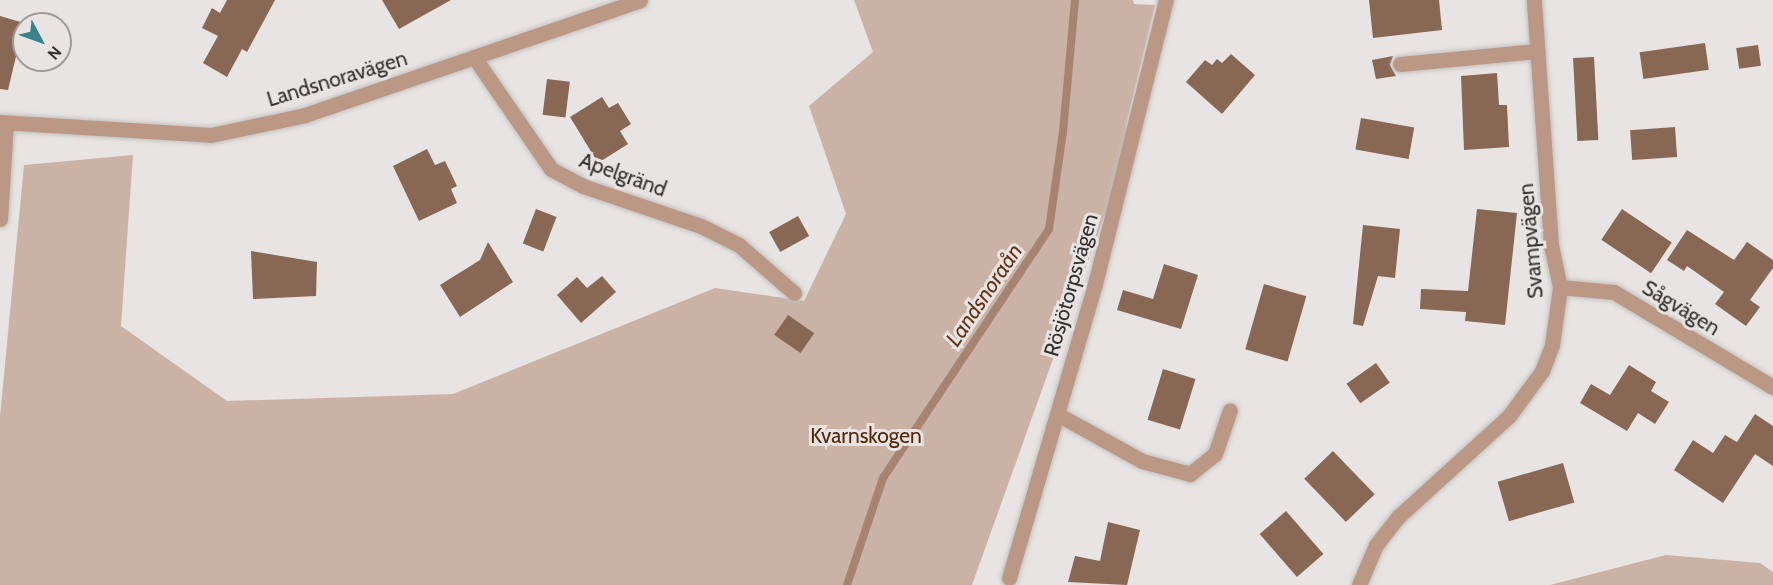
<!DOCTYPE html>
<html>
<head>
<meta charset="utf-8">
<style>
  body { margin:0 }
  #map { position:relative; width:1773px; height:585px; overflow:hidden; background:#e7e4e3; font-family:Cabin,sans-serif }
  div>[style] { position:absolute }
  .green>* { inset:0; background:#cab2a6 }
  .stream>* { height:8px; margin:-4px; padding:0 4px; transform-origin:4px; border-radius:4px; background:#a78371 }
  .building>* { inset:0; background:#896755; transform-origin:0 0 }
  .roads { filter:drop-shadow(0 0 2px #c3c0bf) drop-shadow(0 0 2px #c3c0bf) }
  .minor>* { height:15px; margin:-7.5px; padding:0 7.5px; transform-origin:7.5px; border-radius:7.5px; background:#bb9785 }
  span { translate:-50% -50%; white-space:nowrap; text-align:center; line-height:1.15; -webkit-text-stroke:6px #e7e4e3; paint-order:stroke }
  .street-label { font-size:21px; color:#323030 }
  .park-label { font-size:21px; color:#562607 }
  .water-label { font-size:22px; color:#653317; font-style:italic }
  .north { position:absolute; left:12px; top:12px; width:60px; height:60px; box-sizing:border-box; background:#e7e4e3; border:2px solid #9f9c9b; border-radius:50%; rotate:131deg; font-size:16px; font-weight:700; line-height:24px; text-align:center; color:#323030 }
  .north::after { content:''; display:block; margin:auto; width:21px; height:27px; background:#3a8285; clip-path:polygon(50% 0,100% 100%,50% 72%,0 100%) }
</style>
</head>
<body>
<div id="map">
  <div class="green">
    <i style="clip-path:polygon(854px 0,1133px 0,1134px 4px,1155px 5px,1127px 121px,1124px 161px,972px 585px,0 585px,0 417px,24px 165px,133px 155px,121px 326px,227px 401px,453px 394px,715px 288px,804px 301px,846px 214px,809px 106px,873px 52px)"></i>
    <i style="clip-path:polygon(1666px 555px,1760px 563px,1773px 572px,1773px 585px,1550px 585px)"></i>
  </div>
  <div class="stream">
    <i style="left:847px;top:585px;width:113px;rotate:-71.4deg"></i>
    <i style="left:883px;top:478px;width:299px;rotate:-56.3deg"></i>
    <i style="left:1049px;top:229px;width:98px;rotate:-81.8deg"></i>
    <i style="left:1063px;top:132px;width:133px;rotate:-84.8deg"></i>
  </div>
  <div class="building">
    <i style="clip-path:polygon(227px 0,275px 0,247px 52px,242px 49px,227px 77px,203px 63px,218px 36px,202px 28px,212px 8px,220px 13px)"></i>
    <i style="clip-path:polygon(382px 0,451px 0,399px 29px)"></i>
    <i style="clip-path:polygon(1369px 0,1439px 0,1442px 30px,1373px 38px)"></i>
    <i style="clip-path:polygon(0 16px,24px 23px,8px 90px,0 89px)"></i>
    <i style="left:1705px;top:43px;width:27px;height:66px;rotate:82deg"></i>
    <i style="left:1758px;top:45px;width:21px;height:22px;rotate:82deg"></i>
    <i style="clip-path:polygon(1231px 54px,1255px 75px,1222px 114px,1186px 82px,1205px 60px,1212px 65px,1217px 59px,1222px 63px)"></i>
    <i style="clip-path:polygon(1393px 56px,1390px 65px,1396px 76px,1376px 79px,1372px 60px)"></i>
    <i style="left:1594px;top:57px;width:83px;height:21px;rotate:87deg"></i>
    <i style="clip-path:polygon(1497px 73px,1499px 105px,1507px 105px,1509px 147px,1464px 150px,1461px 76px)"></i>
    <i style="left:547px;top:79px;width:23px;height:36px;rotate:7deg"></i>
    <i style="clip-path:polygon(602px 97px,609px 108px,618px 103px,631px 124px,620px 131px,628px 144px,598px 163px,570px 117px)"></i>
    <i style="left:1361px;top:118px;width:54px;height:32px;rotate:10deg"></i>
    <i style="left:1675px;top:127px;width:30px;height:45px;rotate:86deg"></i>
    <i style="clip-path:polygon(427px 149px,435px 165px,445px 161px,457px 186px,451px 189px,457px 203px,419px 221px,393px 166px)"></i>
    <i style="left:536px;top:209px;width:22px;height:37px;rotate:21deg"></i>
    <i style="clip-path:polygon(1477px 209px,1517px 213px,1505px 325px,1465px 321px,1466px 312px,1420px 309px,1421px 289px,1468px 291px)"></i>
    <i style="left:1622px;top:209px;width:60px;height:37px;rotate:34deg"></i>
    <i style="left:798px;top:216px;width:23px;height:33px;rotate:61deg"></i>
    <i style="clip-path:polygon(1363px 225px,1400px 229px,1395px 278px,1378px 276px,1363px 326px,1353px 324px)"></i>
    <i style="clip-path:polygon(1687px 230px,1734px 260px,1747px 242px,1773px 260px,1773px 268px,1750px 300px,1760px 307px,1746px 326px,1715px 304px,1724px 292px,1687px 266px,1684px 271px,1667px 260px)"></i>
    <i style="clip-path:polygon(488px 242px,513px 282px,460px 317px,440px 285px,480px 260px)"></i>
    <i style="clip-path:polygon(251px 251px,317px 262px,316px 296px,253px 299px)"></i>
    <i style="clip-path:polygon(1164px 264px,1198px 275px,1181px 329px,1117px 310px,1123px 290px,1153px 299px)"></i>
    <i style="clip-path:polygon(602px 276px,616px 292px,581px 323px,557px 295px,577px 277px,587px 288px)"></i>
    <i style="left:1264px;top:284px;width:44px;height:68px;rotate:16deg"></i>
    <i style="left:788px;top:315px;width:32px;height:24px;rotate:35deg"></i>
    <i style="left:1376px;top:363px;width:24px;height:36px;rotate:55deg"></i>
    <i style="clip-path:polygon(1629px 365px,1656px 382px,1651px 391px,1669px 402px,1655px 424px,1638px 413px,1627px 431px,1580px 403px,1591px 384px,1610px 395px)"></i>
    <i style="left:1163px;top:369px;width:34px;height:53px;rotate:17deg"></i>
    <i style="clip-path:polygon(1755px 414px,1773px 426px,1773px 466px,1755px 454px,1723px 503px,1674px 470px,1693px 440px,1713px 453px,1725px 435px,1737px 442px)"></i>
    <i style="left:1333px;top:451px;width:60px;height:40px;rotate:46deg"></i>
    <i style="left:1563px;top:463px;width:41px;height:68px;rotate:74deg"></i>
    <i style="left:1286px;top:511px;width:57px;height:35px;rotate:49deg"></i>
    <i style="clip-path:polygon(1108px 522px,1140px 530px,1127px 585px,1068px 582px,1075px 556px,1100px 561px)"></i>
  </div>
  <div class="roads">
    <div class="minor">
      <i style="left:474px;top:57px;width:136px;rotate:55.5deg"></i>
      <i style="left:551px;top:169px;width:36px;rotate:28deg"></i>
      <i style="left:583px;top:186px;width:125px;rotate:18.7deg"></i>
      <i style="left:701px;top:226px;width:42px;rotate:26.6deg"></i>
      <i style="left:739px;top:245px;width:73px;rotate:41.1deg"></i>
      <i style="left:1400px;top:64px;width:138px;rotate:-5.4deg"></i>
      <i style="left:0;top:122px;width:211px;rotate:3.5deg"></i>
      <i style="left:211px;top:135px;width:96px;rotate:-12deg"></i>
      <i style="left:305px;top:115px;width:354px;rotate:-18.9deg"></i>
      <i style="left:0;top:219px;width:95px;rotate:-86.4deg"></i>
      <i style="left:1560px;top:287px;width:54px;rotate:5.3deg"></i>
      <i style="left:1614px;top:292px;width:185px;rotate:30.9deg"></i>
      <i style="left:1057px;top:414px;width:97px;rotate:28.9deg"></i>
      <i style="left:1142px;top:461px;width:50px;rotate:15.2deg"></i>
      <i style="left:1190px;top:474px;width:32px;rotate:-39deg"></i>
      <i style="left:1215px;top:454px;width:46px;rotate:-71.2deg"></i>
      <i style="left:1009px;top:578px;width:306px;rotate:-73.7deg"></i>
      <i style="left:1095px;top:284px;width:293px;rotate:-76deg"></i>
      <i style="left:1359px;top:585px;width:43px;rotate:-67deg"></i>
      <i style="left:1376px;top:545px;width:37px;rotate:-52deg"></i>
      <i style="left:1399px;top:516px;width:149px;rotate:-42.3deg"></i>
      <i style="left:1509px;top:416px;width:56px;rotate:-53.7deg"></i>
      <i style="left:1542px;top:371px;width:28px;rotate:-69deg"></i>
      <i style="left:1552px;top:345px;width:59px;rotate:-82.1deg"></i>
      <i style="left:1560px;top:287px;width:43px;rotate:-102.1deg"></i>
      <i style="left:1551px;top:245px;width:246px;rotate:-94deg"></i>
    </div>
  </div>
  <div class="street-label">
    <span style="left:337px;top:79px;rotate:-17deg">Landsnoravägen</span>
    <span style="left:623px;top:175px;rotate:20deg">Apelgränd</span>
    <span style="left:1531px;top:241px;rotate:-95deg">Svampvägen</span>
    <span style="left:1071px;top:285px;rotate:-74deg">Rösjötorpsvägen</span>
    <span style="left:1681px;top:308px;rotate:31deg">Sågvägen</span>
  </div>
  <div class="park-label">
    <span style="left:866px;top:436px">Kvarnskogen</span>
  </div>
  <div class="water-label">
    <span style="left:984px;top:295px;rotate:-56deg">Landsnoraån</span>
  </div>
  <div class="north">N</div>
</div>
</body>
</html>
